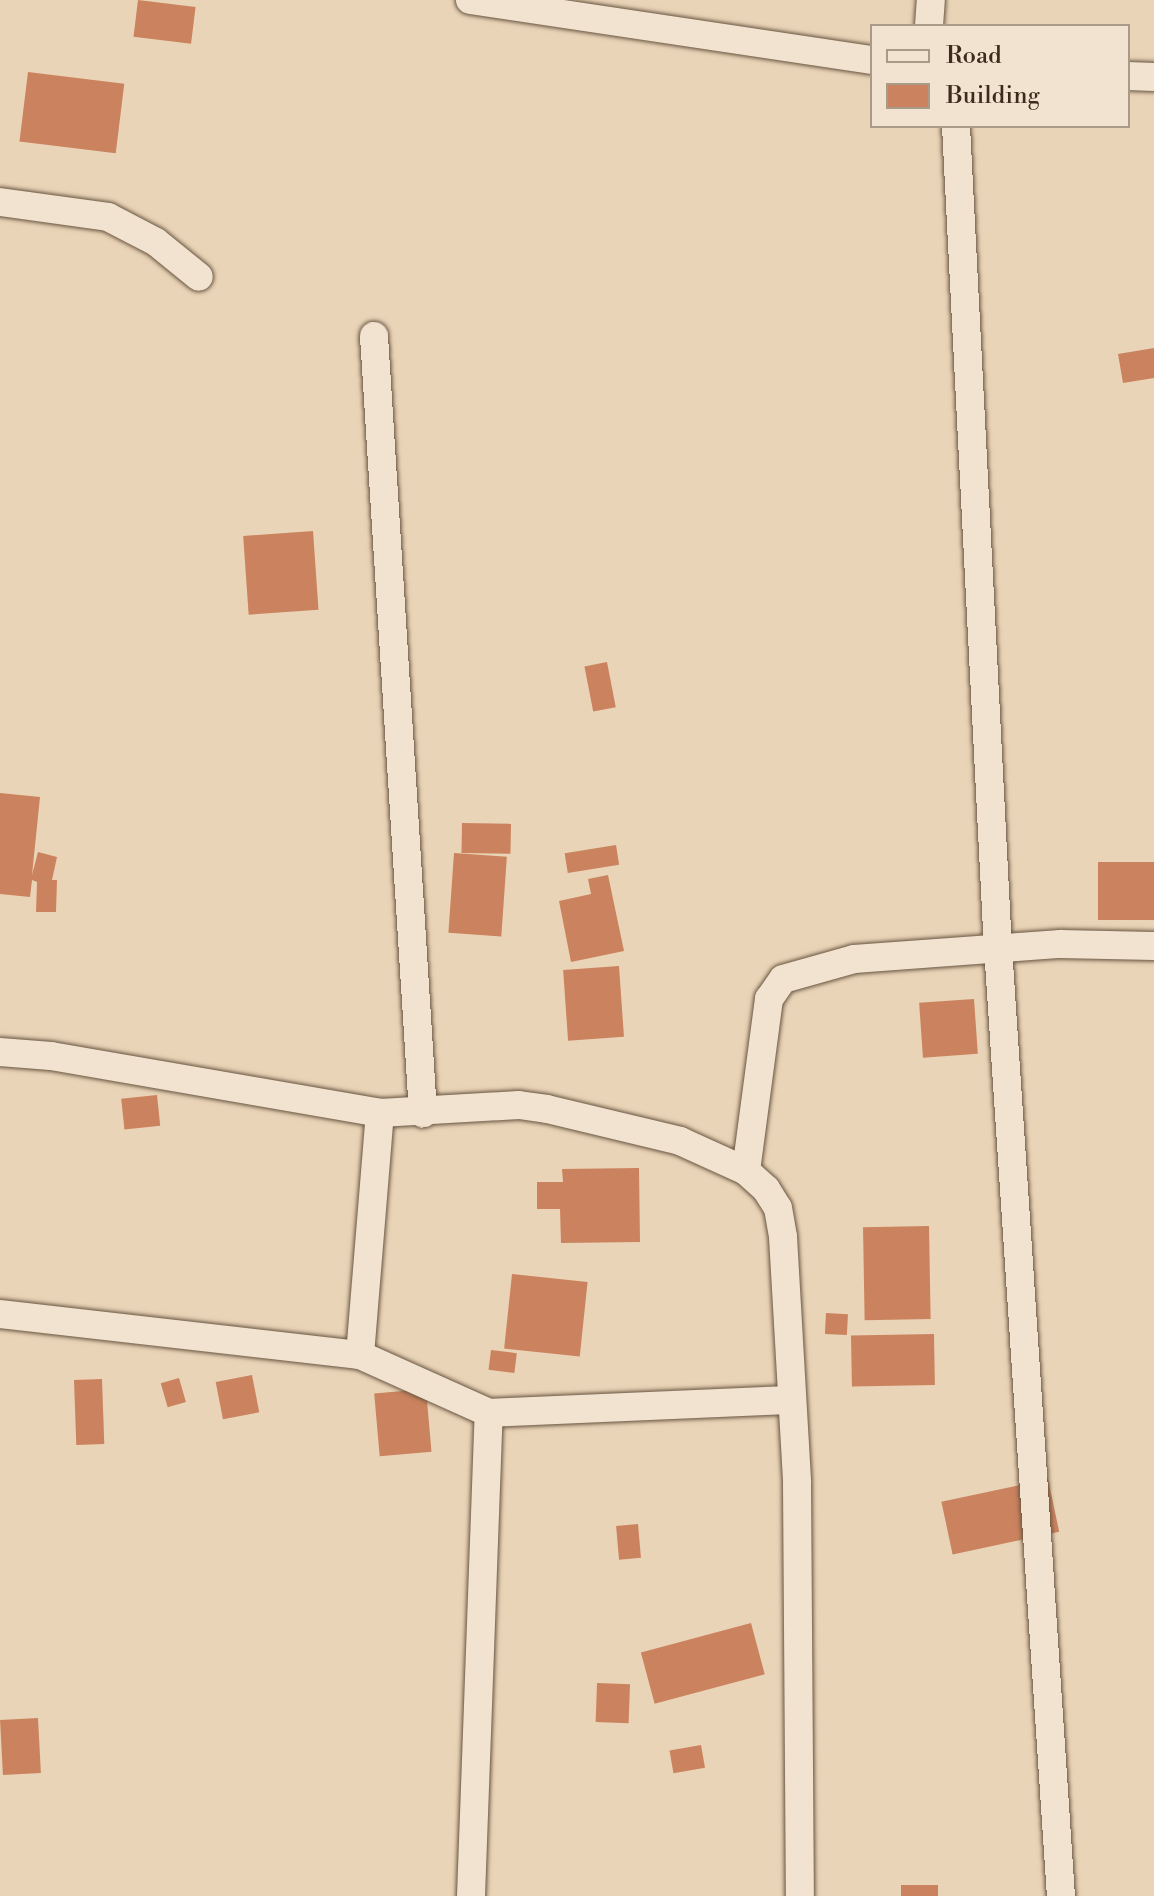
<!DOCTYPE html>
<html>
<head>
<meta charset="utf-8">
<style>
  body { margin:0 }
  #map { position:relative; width:1154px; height:1896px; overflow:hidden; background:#ead4b7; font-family:"Libre Bodoni",serif }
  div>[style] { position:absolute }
  .building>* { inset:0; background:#ca835e; transform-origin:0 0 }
  .roads { filter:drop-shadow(0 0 2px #685541) drop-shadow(0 0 2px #685541) }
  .street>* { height:28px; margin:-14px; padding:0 14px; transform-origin:14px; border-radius:14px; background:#f1e3d0 }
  span { translate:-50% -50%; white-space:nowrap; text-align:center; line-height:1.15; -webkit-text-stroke:6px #f1e3d0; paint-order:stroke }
  .legend { position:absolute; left:870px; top:24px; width:260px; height:104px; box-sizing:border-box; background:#f1e3d0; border:2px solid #a99987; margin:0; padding:10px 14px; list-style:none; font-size:24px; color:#3c2b1a }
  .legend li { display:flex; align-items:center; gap:16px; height:40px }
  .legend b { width:40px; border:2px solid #a99987 }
</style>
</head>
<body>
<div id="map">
  <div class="building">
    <i style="left:138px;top:0;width:58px;height:37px;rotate:7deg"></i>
    <i style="left:28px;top:72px;width:97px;height:70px;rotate:7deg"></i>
    <i style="clip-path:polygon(1154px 348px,1154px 378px,1123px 383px,1118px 354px)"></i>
    <i style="left:313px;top:531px;width:79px;height:70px;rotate:86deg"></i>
    <i style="left:607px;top:662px;width:46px;height:23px;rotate:79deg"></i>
    <i style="clip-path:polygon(0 793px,40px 797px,32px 875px,38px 852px,57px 857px,52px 880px,57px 880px,56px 912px,36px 912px,37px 882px,32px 880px,30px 897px,0 894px)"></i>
    <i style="left:462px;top:823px;width:49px;height:30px;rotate:1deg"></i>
    <i style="left:616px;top:845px;width:20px;height:52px;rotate:81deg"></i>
    <i style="left:454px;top:853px;width:53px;height:80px;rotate:4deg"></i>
    <i style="left:1154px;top:862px;width:58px;height:56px;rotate:90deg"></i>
    <i style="clip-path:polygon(608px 875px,624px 951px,571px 962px,559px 901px,591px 894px,588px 879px)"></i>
    <i style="left:619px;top:966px;width:71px;height:56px;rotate:86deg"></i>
    <i style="left:974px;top:999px;width:55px;height:55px;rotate:86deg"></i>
    <i style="left:157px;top:1095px;width:31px;height:36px;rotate:84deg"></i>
    <i style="clip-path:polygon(639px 1168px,640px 1242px,561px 1243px,560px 1209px,537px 1209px,537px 1182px,563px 1182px,562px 1169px)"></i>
    <i style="left:929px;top:1226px;width:93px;height:66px;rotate:89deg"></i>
    <i style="left:512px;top:1274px;width:76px;height:75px;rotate:6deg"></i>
    <i style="left:826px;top:1313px;width:22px;height:21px;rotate:3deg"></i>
    <i style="left:934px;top:1334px;width:51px;height:83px;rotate:89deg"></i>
    <i style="left:491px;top:1350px;width:26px;height:20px;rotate:7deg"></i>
    <i style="left:252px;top:1375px;width:38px;height:37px;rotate:79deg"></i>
    <i style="left:179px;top:1378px;width:25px;height:19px;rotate:74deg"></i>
    <i style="left:102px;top:1379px;width:65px;height:28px;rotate:88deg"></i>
    <i style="left:426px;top:1389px;width:63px;height:52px;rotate:85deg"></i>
    <i style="left:1048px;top:1479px;width:54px;height:109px;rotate:78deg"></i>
    <i style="left:638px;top:1524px;width:34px;height:22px;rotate:85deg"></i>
    <i style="left:751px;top:1623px;width:53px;height:114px;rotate:75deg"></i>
    <i style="left:597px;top:1683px;width:33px;height:39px;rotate:2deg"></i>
    <i style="left:38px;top:1718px;width:55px;height:38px;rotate:87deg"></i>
    <i style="left:701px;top:1745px;width:23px;height:32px;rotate:80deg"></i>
    <i style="left:938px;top:1885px;width:11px;height:37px;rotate:90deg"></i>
  </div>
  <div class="roads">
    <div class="street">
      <i style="left:470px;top:0;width:406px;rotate:8.5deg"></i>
      <i style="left:929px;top:26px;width:26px;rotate:-86deg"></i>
      <i style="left:1128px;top:76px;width:26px;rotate:2deg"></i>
      <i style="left:956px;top:126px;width:823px;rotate:87.08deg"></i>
      <i style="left:998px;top:948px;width:950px;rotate:86.2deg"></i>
      <i style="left:0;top:202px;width:109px;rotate:7.9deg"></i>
      <i style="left:108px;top:217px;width:54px;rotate:27.5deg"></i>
      <i style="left:156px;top:242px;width:55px;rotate:39.1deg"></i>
      <i style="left:374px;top:336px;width:779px;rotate:86.39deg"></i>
      <i style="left:0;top:1052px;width:51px;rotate:4.5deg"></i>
      <i style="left:51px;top:1056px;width:334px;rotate:9.8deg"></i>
      <i style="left:380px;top:1113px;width:139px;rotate:-3.3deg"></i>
      <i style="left:519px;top:1105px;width:28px;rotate:8deg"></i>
      <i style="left:547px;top:1109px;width:137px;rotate:13.5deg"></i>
      <i style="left:680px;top:1141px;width:72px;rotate:24.4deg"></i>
      <i style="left:746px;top:1171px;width:27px;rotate:42deg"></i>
      <i style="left:766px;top:1189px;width:22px;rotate:58deg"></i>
      <i style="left:778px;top:1208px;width:29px;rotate:80deg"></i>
      <i style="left:783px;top:1237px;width:246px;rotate:86.7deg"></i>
      <i style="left:797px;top:1483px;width:413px;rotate:89.6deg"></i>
      <i style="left:746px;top:1171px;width:174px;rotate:-82.4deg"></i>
      <i style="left:769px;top:999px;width:24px;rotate:-55deg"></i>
      <i style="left:783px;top:979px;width:74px;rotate:-15.7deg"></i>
      <i style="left:854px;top:959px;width:207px;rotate:-4.2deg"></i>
      <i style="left:1060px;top:944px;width:94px;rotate:1.2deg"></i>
      <i style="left:0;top:1314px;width:362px;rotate:6.5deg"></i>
      <i style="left:360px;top:1355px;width:141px;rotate:24.2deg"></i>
      <i style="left:489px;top:1413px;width:303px;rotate:-2.5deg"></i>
      <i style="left:360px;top:1355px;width:243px;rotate:-85.3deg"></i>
      <i style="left:471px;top:1896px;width:483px;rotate:-87.9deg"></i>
    </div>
  </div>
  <ul class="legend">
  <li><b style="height:10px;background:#f1e3d0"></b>Road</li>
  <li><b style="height:22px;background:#ca835e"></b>Building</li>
  </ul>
</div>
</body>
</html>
